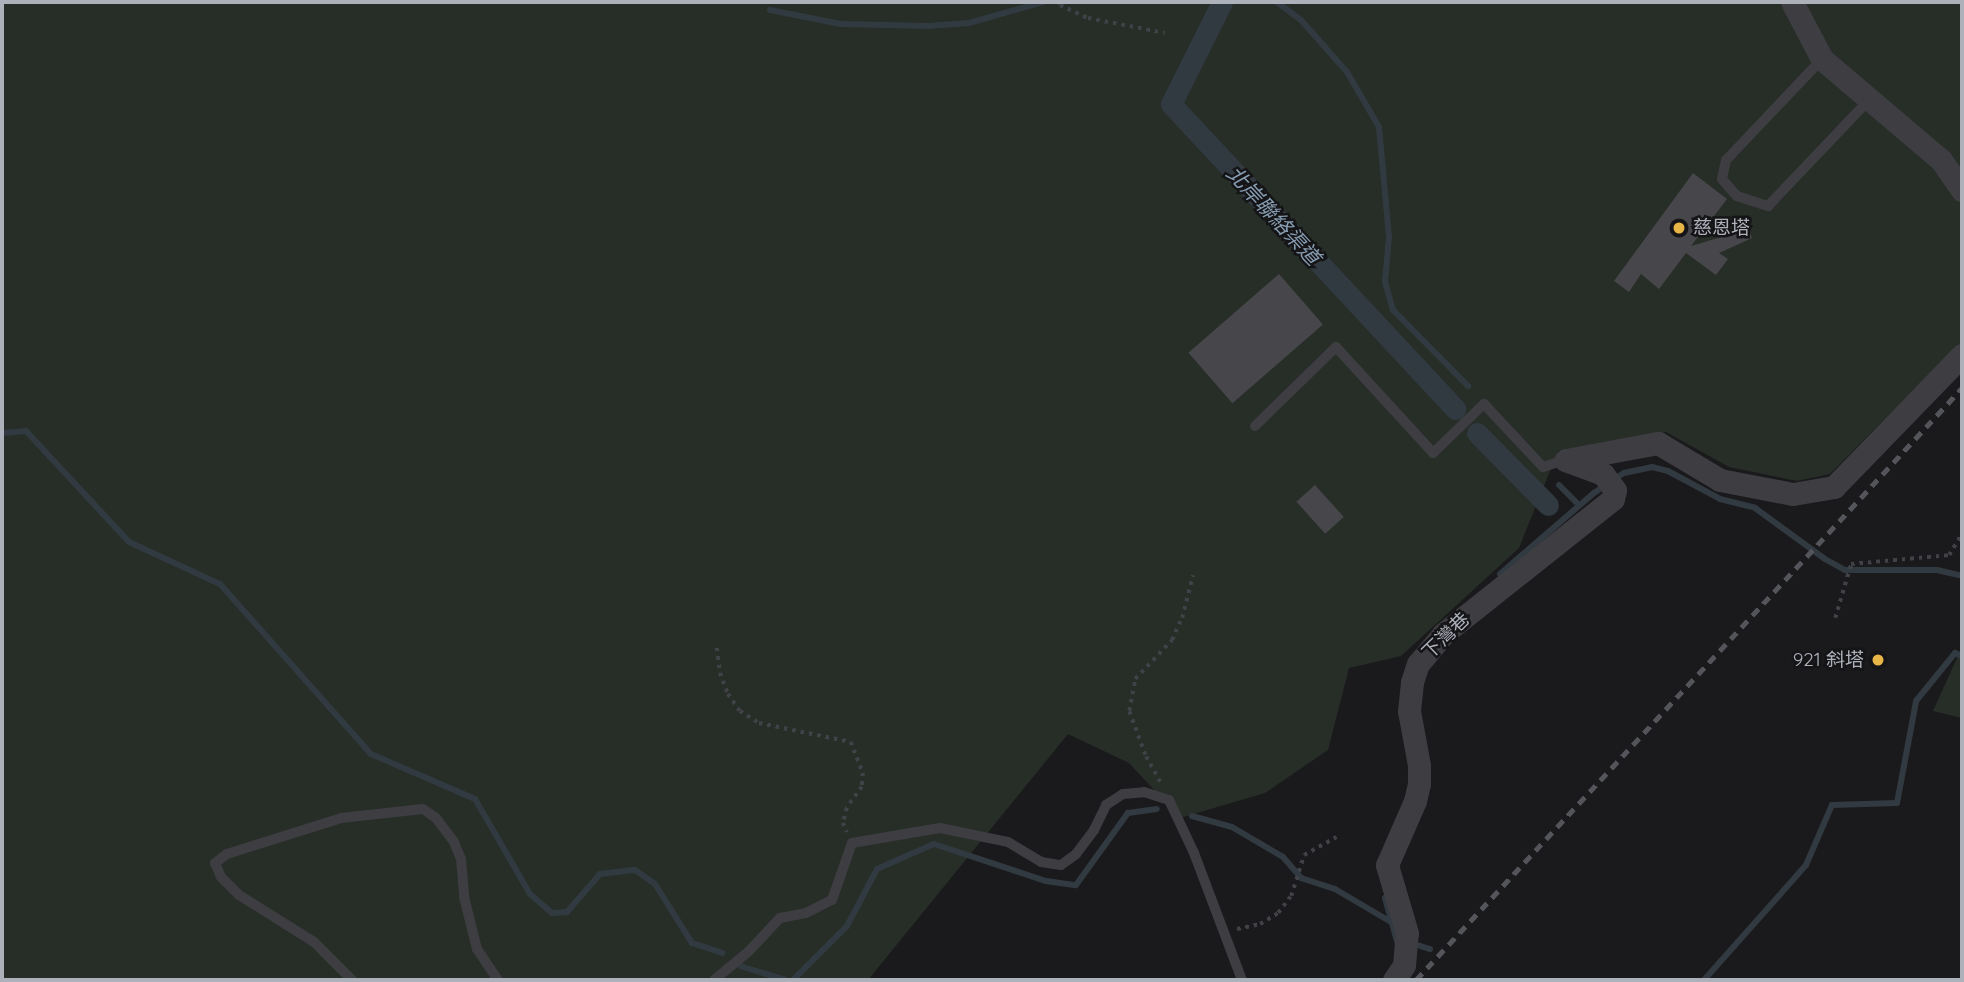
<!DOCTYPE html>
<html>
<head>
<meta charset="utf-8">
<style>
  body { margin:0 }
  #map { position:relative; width:1964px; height:982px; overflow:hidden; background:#1a1a1c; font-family:Quicksand,"Noto Sans TC",sans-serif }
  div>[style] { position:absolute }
  .green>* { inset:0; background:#262e27 }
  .stream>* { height:6px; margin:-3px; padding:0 3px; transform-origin:3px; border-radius:3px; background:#323a41 }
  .canal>* { height:21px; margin:-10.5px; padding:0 10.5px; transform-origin:10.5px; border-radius:10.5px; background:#323a41 }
  .building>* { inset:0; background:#47474b; transform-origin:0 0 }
  .path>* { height:3.5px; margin-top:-1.75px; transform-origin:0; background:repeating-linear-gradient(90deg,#414247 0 3.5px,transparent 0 8.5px) }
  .service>* { height:10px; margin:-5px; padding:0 5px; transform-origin:5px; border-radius:5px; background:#3d3d42 }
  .minor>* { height:23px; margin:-11.5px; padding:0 11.5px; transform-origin:11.5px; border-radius:11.5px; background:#3d3d42 }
  .rail>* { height:5px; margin-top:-2.5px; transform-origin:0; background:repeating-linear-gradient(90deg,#54555b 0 9px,transparent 0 16px) }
  .dots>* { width:19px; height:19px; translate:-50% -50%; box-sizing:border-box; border:4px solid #151417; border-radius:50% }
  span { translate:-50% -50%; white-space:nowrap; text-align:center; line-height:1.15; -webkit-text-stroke:5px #151417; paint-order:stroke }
  .poi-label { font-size:19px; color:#adb1ba }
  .left { translate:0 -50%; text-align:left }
  .right { translate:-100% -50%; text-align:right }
  .street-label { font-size:19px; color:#adb1ba }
  .water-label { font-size:21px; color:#879db2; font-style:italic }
  .frame { position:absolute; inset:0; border:4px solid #adb1ba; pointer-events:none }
</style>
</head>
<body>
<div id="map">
  <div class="green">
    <i style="clip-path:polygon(2px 2px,1962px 2px,1962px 341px,1830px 474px,1797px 481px,1729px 467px,1666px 432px,1558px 451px,1519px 548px,1401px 656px,1349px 668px,1328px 750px,1265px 793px,1180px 818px,1129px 763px,1068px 734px,868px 980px,2px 980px)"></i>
    <i style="clip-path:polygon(1962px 647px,1962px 718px,1933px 711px)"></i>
  </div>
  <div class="stream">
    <i style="left:1277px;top:2px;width:30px;rotate:37deg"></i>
    <i style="left:1301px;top:20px;width:69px;rotate:48.5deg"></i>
    <i style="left:1347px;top:72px;width:64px;rotate:59.8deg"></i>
    <i style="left:1379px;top:127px;width:110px;rotate:84.8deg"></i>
    <i style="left:1389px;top:237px;width:45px;rotate:95.1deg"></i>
    <i style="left:1385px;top:282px;width:29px;rotate:74deg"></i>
    <i style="left:1393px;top:310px;width:107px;rotate:45.4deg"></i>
    <i style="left:770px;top:10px;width:72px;rotate:11.2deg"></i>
    <i style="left:841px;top:24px;width:87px;rotate:1.3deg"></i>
    <i style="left:928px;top:26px;width:41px;rotate:-4.2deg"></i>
    <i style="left:969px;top:23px;width:77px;rotate:-15.8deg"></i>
    <i style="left:2px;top:433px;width:24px;rotate:-5deg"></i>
    <i style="left:26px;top:431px;width:151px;rotate:47.1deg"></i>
    <i style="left:129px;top:542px;width:100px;rotate:24.8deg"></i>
    <i style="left:220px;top:584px;width:227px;rotate:48.4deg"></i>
    <i style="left:371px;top:754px;width:113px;rotate:23.4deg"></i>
    <i style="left:475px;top:799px;width:110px;rotate:59.9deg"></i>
    <i style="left:530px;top:894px;width:29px;rotate:41deg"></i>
    <i style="left:552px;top:913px;width:15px;rotate:-4deg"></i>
    <i style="left:567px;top:912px;width:50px;rotate:-49deg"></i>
    <i style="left:600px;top:874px;width:35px;rotate:-7deg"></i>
    <i style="left:635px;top:870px;width:24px;rotate:35deg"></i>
    <i style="left:655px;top:884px;width:70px;rotate:57.9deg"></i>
    <i style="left:692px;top:943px;width:32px;rotate:18deg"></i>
    <i style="left:1559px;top:485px;width:28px;rotate:45deg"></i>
    <i style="left:1500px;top:574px;width:124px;rotate:-40.8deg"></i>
    <i style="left:1594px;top:493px;width:36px;rotate:-34deg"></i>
    <i style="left:1624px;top:473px;width:29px;rotate:-12deg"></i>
    <i style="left:1652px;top:467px;width:16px;rotate:14deg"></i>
    <i style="left:1668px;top:471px;width:59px;rotate:28.3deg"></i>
    <i style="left:1720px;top:499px;width:36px;rotate:14deg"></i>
    <i style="left:1755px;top:508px;width:87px;rotate:36.1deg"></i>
    <i style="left:1825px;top:559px;width:23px;rotate:29deg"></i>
    <i style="left:1845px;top:570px;width:92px"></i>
    <i style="left:1937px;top:570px;width:26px;rotate:13deg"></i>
    <i style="left:1192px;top:816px;width:41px;rotate:15.4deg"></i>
    <i style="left:1232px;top:827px;width:59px;rotate:30.5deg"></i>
    <i style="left:1283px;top:857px;width:28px;rotate:49deg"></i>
    <i style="left:1301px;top:878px;width:36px;rotate:18deg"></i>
    <i style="left:1335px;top:889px;width:65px;rotate:30.5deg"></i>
    <i style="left:1385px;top:898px;width:45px;rotate:74.4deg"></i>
    <i style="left:1411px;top:943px;width:20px;rotate:18deg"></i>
    <i style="left:740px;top:966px;width:48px;rotate:16.9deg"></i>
    <i style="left:793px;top:980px;width:76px;rotate:-45deg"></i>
    <i style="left:847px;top:926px;width:64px;rotate:-62.2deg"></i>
    <i style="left:877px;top:869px;width:62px;rotate:-23.7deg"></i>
    <i style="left:934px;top:844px;width:118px;rotate:18.3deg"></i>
    <i style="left:1046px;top:881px;width:30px;rotate:8deg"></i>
    <i style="left:1076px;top:885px;width:89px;rotate:-54.2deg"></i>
    <i style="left:1128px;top:813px;width:29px;rotate:-8deg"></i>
    <i style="left:1704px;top:980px;width:154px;rotate:-48.4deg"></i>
    <i style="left:1806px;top:865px;width:65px;rotate:-66.6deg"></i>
    <i style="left:1832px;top:805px;width:65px;rotate:-1.8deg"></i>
    <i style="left:1897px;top:803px;width:104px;rotate:-79.4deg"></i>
    <i style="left:1916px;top:701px;width:62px;rotate:-50.9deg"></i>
    <i style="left:1955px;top:653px;width:8px;rotate:23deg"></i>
  </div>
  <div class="canal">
    <i style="left:1222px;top:2px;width:114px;rotate:116.6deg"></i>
    <i style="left:1171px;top:104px;width:417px;rotate:47deg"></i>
    <i style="left:1477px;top:433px;width:101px;rotate:45.4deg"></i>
  </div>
  <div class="building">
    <i style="clip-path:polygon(1693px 173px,1727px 199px,1691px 246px,1748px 229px,1752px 238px,1719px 253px,1728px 259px,1716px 275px,1686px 253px,1659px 289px,1641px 274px,1629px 292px,1614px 281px)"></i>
    <i style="left:1279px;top:274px;width:67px;height:120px;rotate:49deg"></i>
    <i style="left:1315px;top:485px;width:43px;height:25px;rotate:48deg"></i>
  </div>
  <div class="path">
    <i style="left:1060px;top:2px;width:3px;rotate:90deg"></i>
    <i style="left:1060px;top:5px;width:31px;rotate:25deg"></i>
    <i style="left:1088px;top:18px;width:78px;rotate:11deg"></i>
    <i style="left:1835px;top:618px;width:56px;rotate:-73.5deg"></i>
    <i style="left:1851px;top:564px;width:98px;rotate:-5.2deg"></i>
    <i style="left:1949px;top:555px;width:26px;rotate:-59deg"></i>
    <i style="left:717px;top:648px;width:25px;rotate:83deg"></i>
    <i style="left:720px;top:673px;width:22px;rotate:69deg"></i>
    <i style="left:728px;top:694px;width:21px;rotate:55deg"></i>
    <i style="left:740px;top:711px;width:22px;rotate:32deg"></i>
    <i style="left:759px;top:723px;width:94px;rotate:11.7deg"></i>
    <i style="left:851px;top:742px;width:33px;rotate:69deg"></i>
    <i style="left:863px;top:773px;width:14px;rotate:94deg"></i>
    <i style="left:862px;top:787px;width:26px;rotate:126deg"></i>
    <i style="left:847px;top:808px;width:16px;rotate:105deg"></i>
    <i style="left:843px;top:823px;width:10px;rotate:66deg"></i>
    <i style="left:1160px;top:782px;width:31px;rotate:-119deg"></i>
    <i style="left:1145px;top:755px;width:47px;rotate:-110deg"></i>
    <i style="left:1129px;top:711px;width:33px;rotate:-79deg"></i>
    <i style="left:1135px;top:679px;width:54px;rotate:-46.5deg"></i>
    <i style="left:1172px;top:640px;width:24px;rotate:-66deg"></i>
    <i style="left:1182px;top:618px;width:44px;rotate:-75.7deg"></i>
    <i style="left:1237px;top:929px;width:24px;rotate:-12deg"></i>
    <i style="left:1260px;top:924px;width:21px;rotate:-31deg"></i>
    <i style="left:1278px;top:913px;width:21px;rotate:-53deg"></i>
    <i style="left:1291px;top:896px;width:43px;rotate:-72.4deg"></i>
    <i style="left:1304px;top:855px;width:37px;rotate:-29deg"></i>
  </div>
  <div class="service">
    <i style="left:1822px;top:59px;width:139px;rotate:133.5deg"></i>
    <i style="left:1726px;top:160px;width:19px;rotate:102deg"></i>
    <i style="left:1722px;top:179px;width:23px;rotate:49deg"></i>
    <i style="left:1737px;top:196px;width:33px;rotate:18deg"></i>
    <i style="left:1768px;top:206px;width:146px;rotate:-46.4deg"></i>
    <i style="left:1255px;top:426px;width:113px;rotate:-44.3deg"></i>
    <i style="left:1336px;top:347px;width:144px;rotate:47.5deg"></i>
    <i style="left:1433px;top:453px;width:71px;rotate:-43.9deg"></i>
    <i style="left:1484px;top:404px;width:86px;rotate:46.9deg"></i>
    <i style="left:1543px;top:467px;width:23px;rotate:-18deg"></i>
    <i style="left:352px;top:980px;width:54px;rotate:-135deg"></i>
    <i style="left:314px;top:942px;width:89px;rotate:-147.9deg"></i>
    <i style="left:239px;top:895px;width:25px;rotate:-135deg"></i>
    <i style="left:221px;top:877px;width:15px;rotate:-113deg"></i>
    <i style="left:215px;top:863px;width:15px;rotate:-37deg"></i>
    <i style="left:227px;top:854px;width:120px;rotate:-17.5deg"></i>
    <i style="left:341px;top:818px;width:82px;rotate:-6.3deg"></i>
    <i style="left:423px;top:809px;width:16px;rotate:35deg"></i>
    <i style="left:436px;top:818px;width:30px;rotate:53deg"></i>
    <i style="left:454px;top:842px;width:18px;rotate:68deg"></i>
    <i style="left:461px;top:859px;width:38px;rotate:85deg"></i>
    <i style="left:464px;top:897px;width:54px;rotate:76deg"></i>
    <i style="left:477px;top:949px;width:37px;rotate:56deg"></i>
    <i style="left:714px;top:980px;width:45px;rotate:-39.6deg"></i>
    <i style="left:749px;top:951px;width:45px;rotate:-46.8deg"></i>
    <i style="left:780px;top:918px;width:26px;rotate:-11deg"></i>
    <i style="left:806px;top:913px;width:29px;rotate:-27deg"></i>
    <i style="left:832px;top:900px;width:60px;rotate:-70.7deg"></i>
    <i style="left:852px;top:843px;width:89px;rotate:-9.7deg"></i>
    <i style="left:940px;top:828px;width:69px;rotate:11.6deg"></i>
    <i style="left:1008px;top:842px;width:39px;rotate:31deg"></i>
    <i style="left:1041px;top:862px;width:20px;rotate:9deg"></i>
    <i style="left:1061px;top:865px;width:19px;rotate:-36deg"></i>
    <i style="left:1076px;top:854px;width:30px;rotate:-53deg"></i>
    <i style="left:1094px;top:830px;width:28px;rotate:-64deg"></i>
    <i style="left:1106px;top:805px;width:20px;rotate:-33deg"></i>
    <i style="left:1123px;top:794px;width:21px;rotate:-5deg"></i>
    <i style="left:1144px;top:792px;width:26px;rotate:18deg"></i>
    <i style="left:1169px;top:800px;width:59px;rotate:64.7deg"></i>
    <i style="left:1194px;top:853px;width:136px;rotate:69.3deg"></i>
  </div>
  <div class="minor">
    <i style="left:1792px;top:2px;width:64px;rotate:62.2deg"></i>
    <i style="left:1822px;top:59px;width:156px;rotate:40.3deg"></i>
    <i style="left:1941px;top:160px;width:37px;rotate:55deg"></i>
    <i style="left:1566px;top:460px;width:94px;rotate:-10.5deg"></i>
    <i style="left:1658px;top:443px;width:72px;rotate:30.8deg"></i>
    <i style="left:1720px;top:480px;width:74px;rotate:10.9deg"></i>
    <i style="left:1793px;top:494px;width:42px;rotate:-9.7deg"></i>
    <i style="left:1834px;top:487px;width:184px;rotate:-45.9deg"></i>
    <i style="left:1394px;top:980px;width:18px;rotate:-56deg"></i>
    <i style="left:1404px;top:965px;width:32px;rotate:-85deg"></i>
    <i style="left:1407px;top:933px;width:71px;rotate:-106.4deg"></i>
    <i style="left:1387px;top:865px;width:70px;rotate:-66.4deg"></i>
    <i style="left:1415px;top:801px;width:17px;rotate:-77deg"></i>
    <i style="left:1419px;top:784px;width:19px;rotate:-90deg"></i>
    <i style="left:1419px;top:765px;width:55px;rotate:-100.5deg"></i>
    <i style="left:1409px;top:711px;width:29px;rotate:-84deg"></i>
    <i style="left:1412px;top:682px;width:19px;rotate:-72deg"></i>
    <i style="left:1418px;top:664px;width:39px;rotate:-50deg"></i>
    <i style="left:1443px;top:634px;width:217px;rotate:-38.5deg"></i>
    <i style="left:1613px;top:499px;width:9px;rotate:-77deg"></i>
    <i style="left:1615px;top:490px;width:20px;rotate:-127deg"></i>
    <i style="left:1603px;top:474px;width:40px;rotate:-159.8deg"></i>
  </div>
  <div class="rail">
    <i style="left:1416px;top:980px;width:805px;rotate:-47.31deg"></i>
  </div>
  <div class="dots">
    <i style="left:1679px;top:228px;background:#e7b646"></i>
    <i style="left:1878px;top:660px;background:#e7b646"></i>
  </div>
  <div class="poi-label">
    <span class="left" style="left:1693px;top:228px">慈恩塔</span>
    <span class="right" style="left:1864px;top:660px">921 斜塔</span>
  </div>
  <div class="street-label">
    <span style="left:1446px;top:636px;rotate:-44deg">下灣巷</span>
  </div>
  <div class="water-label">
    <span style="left:1274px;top:215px;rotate:47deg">北岸聯絡渠道</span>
  </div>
  <div class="frame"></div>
</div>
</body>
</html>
